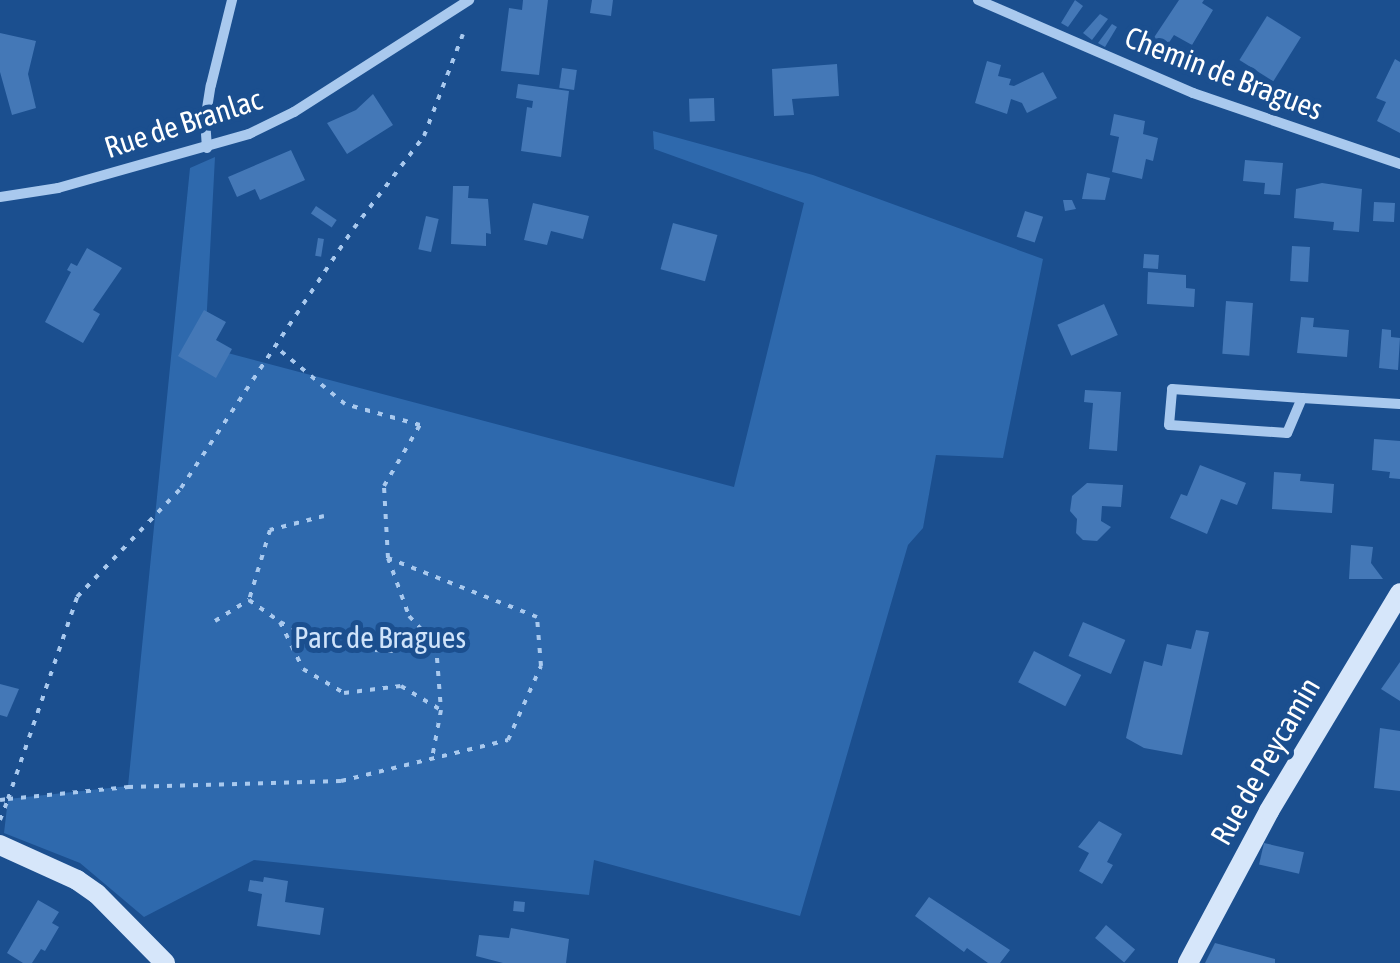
<!DOCTYPE html>
<html>
<head>
<meta charset="utf-8">
<style>
  body { margin:0 }
  #map { position:relative; width:1400px; height:963px; overflow:hidden; background:#1b4f8f; font-family:"Asap Condensed",sans-serif }
  div>[style] { position:absolute }
  .green>* { inset:0; background:#2e69ad }
  .building>* { inset:0; background:#4478b7; transform-origin:0 0 }
  .path>* { height:4px; margin-top:-2px; transform-origin:0; background:repeating-linear-gradient(90deg,#a9c9ee 0 5px,transparent 0 13px) }
  .street>* { height:10px; margin:-5px; padding:0 5px; transform-origin:5px; border-radius:5px; background:#a9c9ee }
  .secondary>* { height:20px; margin:-10px; padding:0 10px; transform-origin:10px; border-radius:10px; background:#d6e6fa }
  span { translate:-50% -50%; white-space:nowrap; text-align:center; line-height:1.15; -webkit-text-stroke:10px #1b4f8f; paint-order:stroke }
  .street-label { font-size:30px; color:#fff }
  .park-label { font-size:30px; color:#cfe3fa }
</style>
</head>
<body>
<div id="map">
  <div class="green">
    <i style="clip-path:polygon(653px 131px,813px 175px,1043px 259px,1003px 458px,936px 455px,923px 528px,908px 545px,800px 916px,594px 860px,589px 895px,254px 860px,144px 917px,80px 863px,4px 833px,8px 799px,128px 786px,190px 168px,215px 157px,205px 347px,734px 487px,804px 203px,654px 149px)"></i>
  </div>
  <div class="building">
    <i style="clip-path:polygon(523px 0,548px 0,539px 75px,501px 71px,509px 8px,522px 10px)"></i>
    <i style="clip-path:polygon(592px 0,613px 0,611px 16px,590px 13px)"></i>
    <i style="clip-path:polygon(1075px 0,1083px 6px,1068px 27px,1061px 23px)"></i>
    <i style="clip-path:polygon(1179px 0,1204px 0,1202px 3px,1213px 10px,1192px 45px,1174px 35px,1166px 47px,1153px 39px)"></i>
    <i style="clip-path:polygon(1100px 14px,1108px 19px,1092px 40px,1083px 33px)"></i>
    <i style="left:1267px;top:16px;width:40px;height:52px;rotate:32deg"></i>
    <i style="clip-path:polygon(1112px 24px,1117px 27px,1105px 47px,1098px 43px)"></i>
    <i style="clip-path:polygon(0 33px,36px 41px,28px 74px,36px 108px,12px 115px,0 72px)"></i>
    <i style="clip-path:polygon(1395px 59px,1400px 62px,1400px 133px,1377px 121px,1386px 102px,1376px 98px)"></i>
    <i style="clip-path:polygon(987px 61px,1001px 65px,998px 76px,1011px 79px,1009px 85px,1014px 86px,1043px 72px,1057px 98px,1027px 113px,1022px 103px,1011px 99px,1007px 114px,975px 103px)"></i>
    <i style="clip-path:polygon(837px 64px,839px 96px,792px 99px,794px 115px,774px 116px,772px 69px)"></i>
    <i style="left:562px;top:68px;width:15px;height:20px;rotate:8deg"></i>
    <i style="clip-path:polygon(518px 84px,569px 91px,561px 157px,521px 151px,527px 107px,532px 108px,533px 101px,516px 98px)"></i>
    <i style="clip-path:polygon(373px 94px,393px 125px,347px 154px,327px 123px,356px 110px)"></i>
    <i style="left:714px;top:98px;width:23px;height:25px;rotate:88deg"></i>
    <i style="clip-path:polygon(1114px 114px,1145px 121px,1143px 134px,1158px 138px,1153px 161px,1146px 159px,1142px 179px,1112px 172px,1119px 137px,1110px 135px)"></i>
    <i style="clip-path:polygon(291px 150px,305px 180px,260px 200px,255px 189px,237px 197px,228px 177px)"></i>
    <i style="clip-path:polygon(1245px 160px,1283px 163px,1280px 195px,1264px 194px,1265px 183px,1243px 181px)"></i>
    <i style="clip-path:polygon(1087px 173px,1110px 178px,1105px 200px,1082px 199px)"></i>
    <i style="clip-path:polygon(1322px 183px,1362px 189px,1359px 232px,1333px 230px,1334px 222px,1294px 218px,1296px 189px)"></i>
    <i style="clip-path:polygon(453px 186px,469px 186px,468px 198px,488px 199px,491px 234px,486px 233px,486px 246px,451px 244px)"></i>
    <i style="clip-path:polygon(1063px 200px,1072px 200px,1076px 209px,1065px 211px)"></i>
    <i style="left:1374px;top:202px;width:21px;height:19px;rotate:3deg"></i>
    <i style="clip-path:polygon(533px 203px,589px 216px,583px 239px,551px 231px,547px 245px,524px 240px)"></i>
    <i style="left:316px;top:206px;width:25px;height:9px;rotate:34deg"></i>
    <i style="left:1025px;top:211px;width:19px;height:27px;rotate:18deg"></i>
    <i style="left:426px;top:216px;width:13px;height:34px;rotate:13deg"></i>
    <i style="left:673px;top:223px;width:46px;height:48px;rotate:15deg"></i>
    <i style="left:318px;top:238px;width:6px;height:18px;rotate:9deg"></i>
    <i style="left:1292px;top:246px;width:18px;height:35px;rotate:3deg"></i>
    <i style="clip-path:polygon(87px 248px,122px 268px,93px 310px,100px 314px,83px 343px,45px 322px,71px 272px,67px 270px,71px 263px,77px 266px)"></i>
    <i style="left:1144px;top:254px;width:15px;height:14px;rotate:4deg"></i>
    <i style="clip-path:polygon(1148px 272px,1186px 275px,1186px 288px,1195px 289px,1194px 307px,1147px 304px)"></i>
    <i style="left:1226px;top:301px;width:27px;height:53px;rotate:4deg"></i>
    <i style="left:1104px;top:304px;width:34px;height:51px;rotate:66deg"></i>
    <i style="clip-path:polygon(204px 310px,226px 322px,216px 340px,232px 349px,216px 378px,178px 356px)"></i>
    <i style="clip-path:polygon(1301px 317px,1314px 318px,1313px 327px,1349px 330px,1347px 357px,1297px 353px)"></i>
    <i style="clip-path:polygon(1382px 329px,1391px 330px,1391px 337px,1400px 338px,1398px 370px,1379px 368px)"></i>
    <i style="clip-path:polygon(1085px 390px,1121px 392px,1117px 451px,1089px 449px,1093px 403px,1084px 402px)"></i>
    <i style="clip-path:polygon(1374px 439px,1400px 441px,1400px 479px,1389px 478px,1390px 472px,1372px 470px)"></i>
    <i style="clip-path:polygon(1200px 465px,1246px 483px,1237px 505px,1221px 499px,1207px 534px,1170px 518px,1181px 494px,1187px 496px)"></i>
    <i style="clip-path:polygon(1274px 472px,1301px 474px,1300px 481px,1334px 484px,1332px 513px,1272px 509px)"></i>
    <i style="clip-path:polygon(1087px 483px,1123px 485px,1121px 507px,1102px 506px,1101px 521px,1111px 527px,1097px 541px,1083px 540px,1076px 533px,1077px 519px,1070px 511px,1072px 496px)"></i>
    <i style="clip-path:polygon(1351px 545px,1373px 547px,1371px 563px,1383px 579px,1349px 579px)"></i>
    <i style="left:1083px;top:622px;width:46px;height:37px;rotate:23deg"></i>
    <i style="clip-path:polygon(1196px 630px,1209px 632px,1182px 755px,1144px 748px,1126px 738px,1144px 661px,1162px 666px,1167px 644px,1191px 649px)"></i>
    <i style="left:1034px;top:651px;width:53px;height:35px;rotate:27deg"></i>
    <i style="clip-path:polygon(1400px 662px,1400px 701px,1381px 689px)"></i>
    <i style="clip-path:polygon(0 684px,19px 689px,7px 717px,0 715px)"></i>
    <i style="clip-path:polygon(1380px 728px,1400px 731px,1400px 791px,1374px 788px)"></i>
    <i style="clip-path:polygon(1099px 821px,1122px 834px,1107px 862px,1113px 865px,1102px 884px,1079px 871px,1089px 853px,1078px 847px)"></i>
    <i style="left:1264px;top:843px;width:41px;height:22px;rotate:13deg"></i>
    <i style="clip-path:polygon(264px 877px,288px 881px,285px 902px,324px 908px,320px 935px,257px 926px,262px 894px,248px 891px,250px 880px,263px 882px)"></i>
    <i style="clip-path:polygon(929px 897px,1010px 950px,1000px 963px,988px 963px,967px 948px,964px 952px,915px 916px)"></i>
    <i style="clip-path:polygon(38px 900px,59px 912px,52px 923px,59px 927px,45px 951px,41px 949px,32px 963px,23px 963px,7px 953px)"></i>
    <i style="left:514px;top:901px;width:11px;height:10px;rotate:5deg"></i>
    <i style="left:1106px;top:925px;width:38px;height:17px;rotate:40deg"></i>
    <i style="clip-path:polygon(511px 928px,569px 939px,566px 963px,503px 963px,476px 956px,479px 935px,509px 938px)"></i>
    <i style="clip-path:polygon(1215px 943px,1275px 959px,1275px 963px,1205px 963px)"></i>
  </div>
  <div class="path">
    <i style="left:324px;top:516px;width:56px;rotate:165.5deg"></i>
    <i style="left:270px;top:530px;width:73px;rotate:106.7deg"></i>
    <i style="left:249px;top:600px;width:38px;rotate:35deg"></i>
    <i style="left:280px;top:622px;width:52px;rotate:63.9deg"></i>
    <i style="left:303px;top:669px;width:48px;rotate:30.3deg"></i>
    <i style="left:344px;top:693px;width:57px;rotate:-7deg"></i>
    <i style="left:401px;top:686px;width:47px;rotate:31deg"></i>
    <i style="left:388px;top:558px;width:62px;rotate:70.1deg"></i>
    <i style="left:409px;top:616px;width:40px;rotate:47deg"></i>
    <i style="left:436px;top:645px;width:65px;rotate:85.6deg"></i>
    <i style="left:441px;top:710px;width:49px;rotate:100.6deg"></i>
    <i style="left:215px;top:621px;width:40px;rotate:-32deg"></i>
    <i style="left:280px;top:622px;width:62px;rotate:24.9deg"></i>
    <i style="left:336px;top:648px;width:58px;rotate:3deg"></i>
    <i style="left:0;top:800px;width:8px;rotate:-7deg"></i>
    <i style="left:8px;top:799px;width:213px;rotate:-71.1deg"></i>
    <i style="left:77px;top:597px;width:151px;rotate:-46.3deg"></i>
    <i style="left:181px;top:488px;width:312px;rotate:-56.4deg"></i>
    <i style="left:354px;top:228px;width:116px;rotate:-52.7deg"></i>
    <i style="left:424px;top:136px;width:109px;rotate:-69.1deg"></i>
    <i style="left:0;top:820px;width:22px;rotate:-69deg"></i>
    <i style="left:8px;top:799px;width:121px;rotate:-5.7deg"></i>
    <i style="left:128px;top:787px;width:213px;rotate:-1.6deg"></i>
    <i style="left:341px;top:781px;width:172px;rotate:-13.8deg"></i>
    <i style="left:508px;top:740px;width:81px;rotate:-66deg"></i>
    <i style="left:541px;top:666px;width:49px;rotate:-94.7deg"></i>
    <i style="left:537px;top:617px;width:160px;rotate:-158.4deg"></i>
    <i style="left:388px;top:558px;width:72px;rotate:-93.2deg"></i>
    <i style="left:384px;top:486px;width:71px;rotate:-59.5deg"></i>
    <i style="left:420px;top:425px;width:78px;rotate:-164.4deg"></i>
    <i style="left:345px;top:404px;width:88px;rotate:-140.5deg"></i>
  </div>
  <div class="street">
    <i style="left:978px;top:0;width:234px;rotate:23.4deg"></i>
    <i style="left:1193px;top:93px;width:219px;rotate:18.9deg"></i>
    <i style="left:207px;top:148px;width:27px;rotate:-94deg"></i>
    <i style="left:205px;top:121px;width:36px;rotate:-81deg"></i>
    <i style="left:211px;top:85px;width:88px;rotate:-76.1deg"></i>
    <i style="left:0;top:197px;width:59px;rotate:-8.8deg"></i>
    <i style="left:58px;top:188px;width:198px;rotate:-15.8deg"></i>
    <i style="left:249px;top:134px;width:50px;rotate:-26.1deg"></i>
    <i style="left:294px;top:112px;width:208px;rotate:-32.6deg"></i>
    <i style="left:1302px;top:398px;width:38px;rotate:113deg"></i>
    <i style="left:1287px;top:433px;width:118px;rotate:-176.1deg"></i>
    <i style="left:1169px;top:425px;width:36px;rotate:-85deg"></i>
    <i style="left:1172px;top:389px;width:130px;rotate:4deg"></i>
    <i style="left:1302px;top:398px;width:98px;rotate:3.5deg"></i>
  </div>
  <div class="secondary">
    <i style="left:0;top:845px;width:85px;rotate:24.4deg"></i>
    <i style="left:77px;top:880px;width:24px;rotate:35deg"></i>
    <i style="left:97px;top:894px;width:97px;rotate:45.4deg"></i>
    <i style="left:1188px;top:963px;width:172px;rotate:-61.9deg"></i>
    <i style="left:1269px;top:811px;width:254px;rotate:-59deg"></i>
  </div>
  <div class="street-label">
    <span style="left:1224px;top:73px;rotate:21deg">Chemin de Bragues</span>
    <span style="left:183px;top:123px;rotate:-18deg">Rue de Branlac</span>
    <span style="left:1265px;top:761px;rotate:-60deg">Rue de Peycamin</span>
  </div>
  <div class="park-label">
    <span style="left:380px;top:637px">Parc de Bragues</span>
  </div>
</div>
</body>
</html>
